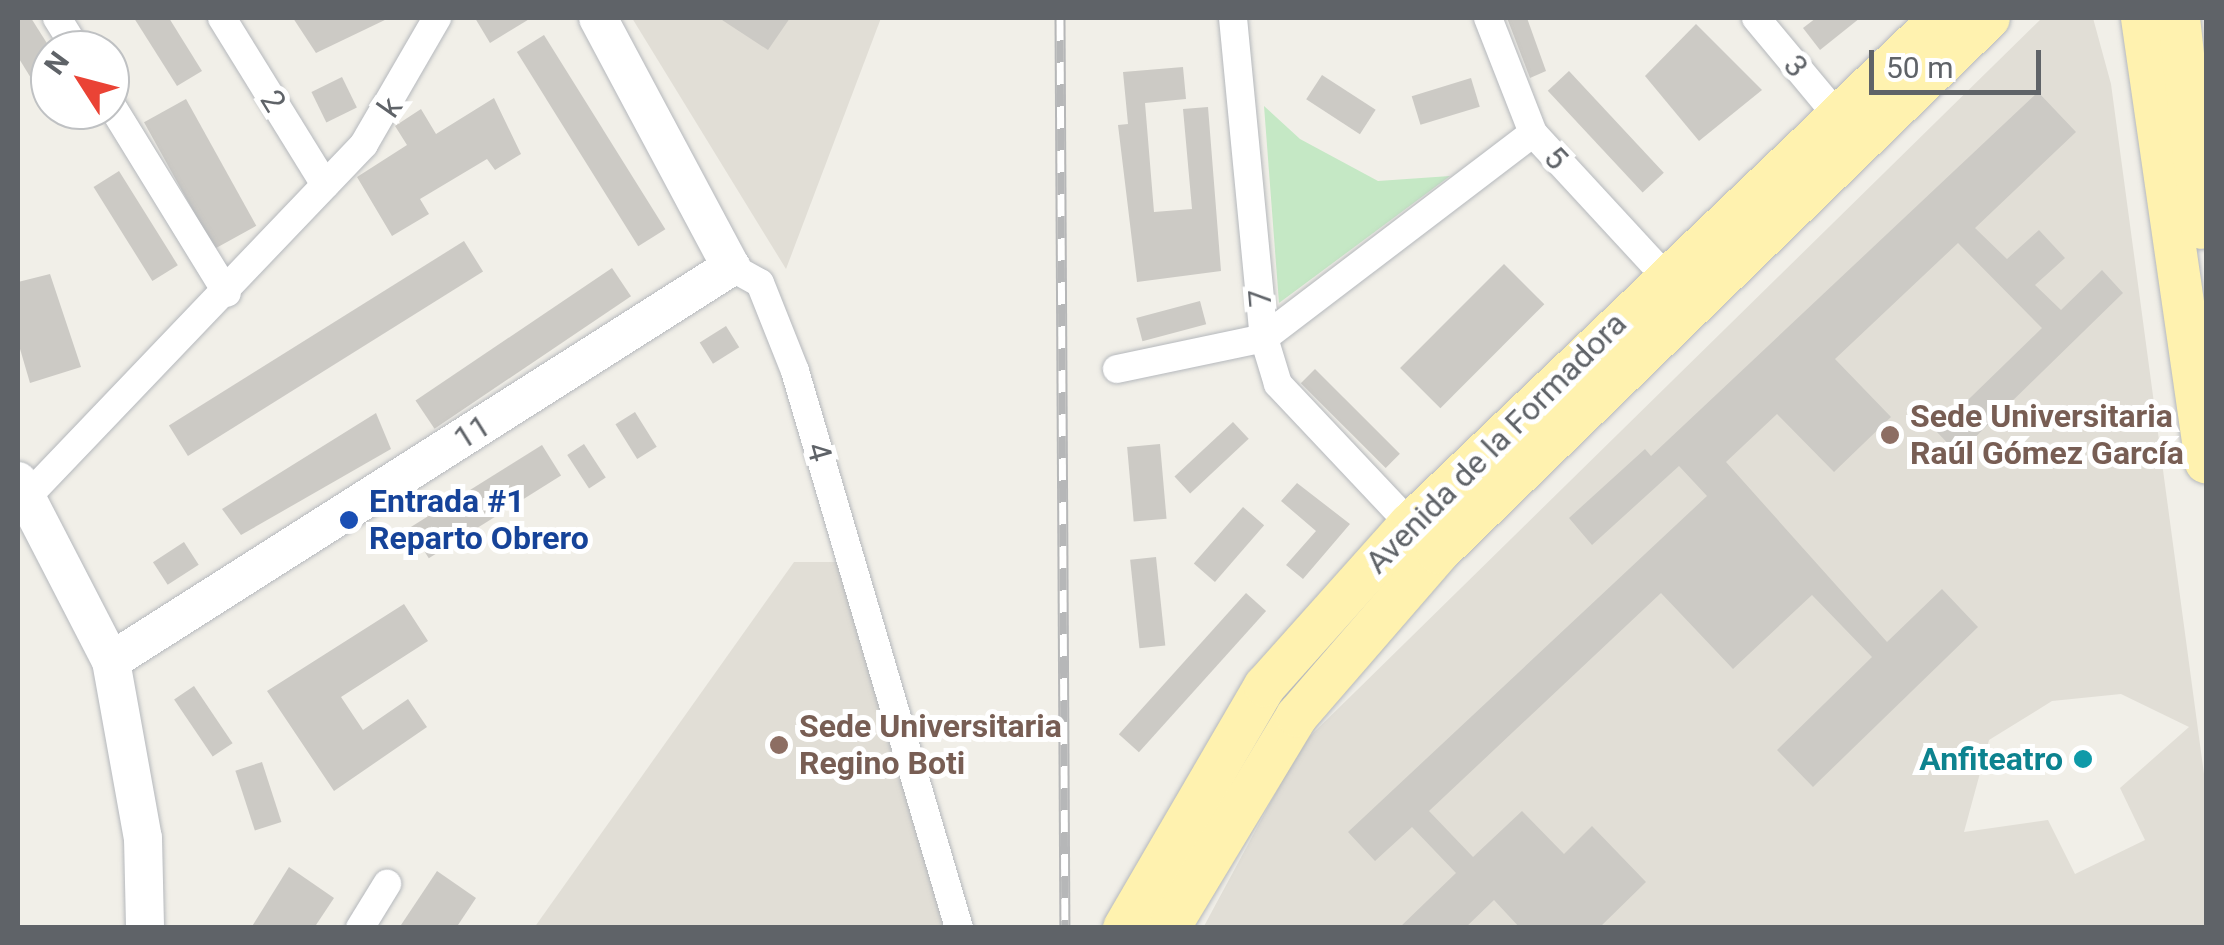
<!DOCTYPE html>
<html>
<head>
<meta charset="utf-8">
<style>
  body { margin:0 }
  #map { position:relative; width:2224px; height:945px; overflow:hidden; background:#f1efe8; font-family:Roboto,sans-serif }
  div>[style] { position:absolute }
  .education>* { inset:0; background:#e1ded6 }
  .green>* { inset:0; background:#c5e8c5 }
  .building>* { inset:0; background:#cccac5; transform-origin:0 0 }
  .roads { filter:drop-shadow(0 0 2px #b5b8bc) drop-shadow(0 0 2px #b5b8bc) }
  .street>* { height:28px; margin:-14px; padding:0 14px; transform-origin:14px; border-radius:14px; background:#fff }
  .secondary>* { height:38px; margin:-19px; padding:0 19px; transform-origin:19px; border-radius:19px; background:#fff }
  .primary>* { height:42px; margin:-21px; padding:0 21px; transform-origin:21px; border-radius:21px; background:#fff2af }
  .rail>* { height:11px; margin-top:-5.5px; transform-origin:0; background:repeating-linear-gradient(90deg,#fff 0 22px,#b6b7b8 0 44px); box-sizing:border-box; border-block:2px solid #b6b7b8 }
  .dots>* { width:28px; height:28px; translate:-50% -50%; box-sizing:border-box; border:5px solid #fff; border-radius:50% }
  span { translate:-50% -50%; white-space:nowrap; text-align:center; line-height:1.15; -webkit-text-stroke:10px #fff; paint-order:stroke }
  .street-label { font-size:32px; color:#5f6368 }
  .education-label { font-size:32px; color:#785e54; font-weight:700 }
  .left { translate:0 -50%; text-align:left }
  .transit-label { font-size:32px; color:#164399; font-weight:700 }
  .culture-label { font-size:32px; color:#0d838f; font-weight:700 }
  .right { translate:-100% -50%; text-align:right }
  .frame { position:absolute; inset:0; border:20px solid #5f6368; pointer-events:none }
  .north { position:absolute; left:30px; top:30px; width:100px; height:100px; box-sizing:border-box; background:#fff; border:2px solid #bfc1c3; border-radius:50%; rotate:306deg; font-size:28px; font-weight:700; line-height:40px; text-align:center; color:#5f6368 }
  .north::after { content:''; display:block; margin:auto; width:35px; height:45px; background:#ea4335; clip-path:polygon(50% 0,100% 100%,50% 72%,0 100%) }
  .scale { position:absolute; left:1869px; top:50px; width:172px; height:45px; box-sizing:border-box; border:5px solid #5f6368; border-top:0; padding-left:12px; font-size:30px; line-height:35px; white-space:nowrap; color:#5f6368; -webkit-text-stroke:8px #fff; paint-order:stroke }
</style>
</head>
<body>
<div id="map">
  <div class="education">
    <i style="clip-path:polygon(632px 18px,881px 18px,786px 269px)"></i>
    <i style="clip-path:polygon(evenodd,2042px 18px,2093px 18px,2111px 84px,2206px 789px,2206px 927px,1203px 928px,1302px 744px,2042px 18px,2121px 694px,2189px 727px,2120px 788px,2145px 840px,2075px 874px,2048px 820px,1964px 832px,1989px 740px,2052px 701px,2121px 694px)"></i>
    <i style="clip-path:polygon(794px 562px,841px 562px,946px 927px,534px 928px)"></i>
  </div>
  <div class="green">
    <i style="clip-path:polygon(1264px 106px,1300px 139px,1378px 181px,1450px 176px,1279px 303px)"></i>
  </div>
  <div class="building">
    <i style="clip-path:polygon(18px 18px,31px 18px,50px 48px,50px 109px,18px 57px)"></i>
    <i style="clip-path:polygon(134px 18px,169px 18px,202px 71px,177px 86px)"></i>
    <i style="clip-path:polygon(293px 18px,389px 18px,316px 53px)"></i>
    <i style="clip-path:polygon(475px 18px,531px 18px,490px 43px)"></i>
    <i style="clip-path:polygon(719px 18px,790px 18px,768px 50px)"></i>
    <i style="clip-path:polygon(1507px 18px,1527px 18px,1546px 71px,1530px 78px)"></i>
    <i style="clip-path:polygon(1816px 18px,1860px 18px,1820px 50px,1803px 28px)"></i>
    <i style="clip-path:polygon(1696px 24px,1762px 90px,1699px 141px,1645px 76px)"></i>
    <i style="left:544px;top:35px;width:229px;height:32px;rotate:58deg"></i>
    <i style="clip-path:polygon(1183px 67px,1186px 99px,1145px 103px,1154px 212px,1192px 209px,1183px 109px,1208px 107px,1221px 271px,1137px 282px,1118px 125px,1128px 124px,1123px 72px)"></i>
    <i style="left:1569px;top:71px;width:139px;height:29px;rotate:47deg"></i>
    <i style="left:1322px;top:75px;width:64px;height:29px;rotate:33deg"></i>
    <i style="left:342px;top:77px;width:34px;height:34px;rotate:64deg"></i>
    <i style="left:1471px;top:78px;width:30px;height:62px;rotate:73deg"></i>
    <i style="clip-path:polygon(2038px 92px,2076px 132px,1975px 228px,2007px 259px,2039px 230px,2065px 258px,2035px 285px,2061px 310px,2102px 270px,2123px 293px,1958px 454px,1936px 431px,2042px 328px,1958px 243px,1835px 359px,1891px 417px,1834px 472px,1777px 414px,1726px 462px,1887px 642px,1942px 589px,1978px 627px,1813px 787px,1777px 750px,1872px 657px,1812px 595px,1733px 669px,1661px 593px,1429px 811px,1473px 857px,1522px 811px,1564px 854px,1592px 826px,1646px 882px,1599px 928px,1520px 928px,1494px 900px,1465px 928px,1399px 928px,1456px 873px,1412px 827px,1375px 861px,1348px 832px,1707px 496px,1679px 466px,1592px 545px,1569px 518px,1645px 449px,1651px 456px)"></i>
    <i style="clip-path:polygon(494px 98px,521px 154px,495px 170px,487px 159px,420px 199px,429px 214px,392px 236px,357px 177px,407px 145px,395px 126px,421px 109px,436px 134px)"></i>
    <i style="left:186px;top:99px;width:145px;height:48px;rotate:61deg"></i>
    <i style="left:119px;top:171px;width:111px;height:30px;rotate:58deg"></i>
    <i style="left:464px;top:241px;width:36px;height:348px;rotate:58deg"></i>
    <i style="left:1504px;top:264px;width:57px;height:147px;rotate:45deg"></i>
    <i style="left:612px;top:268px;width:34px;height:237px;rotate:56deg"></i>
    <i style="clip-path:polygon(50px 274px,81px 367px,30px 383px,18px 342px,18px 282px)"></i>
    <i style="left:1200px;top:301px;width:24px;height:66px;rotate:75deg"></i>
    <i style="left:726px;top:326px;width:25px;height:31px;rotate:58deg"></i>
    <i style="left:1315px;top:369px;width:120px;height:20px;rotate:45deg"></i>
    <i style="left:635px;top:412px;width:41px;height:23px;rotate:58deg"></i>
    <i style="clip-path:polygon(376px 413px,391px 449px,241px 535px,222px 509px)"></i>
    <i style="left:1233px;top:422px;width:23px;height:80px;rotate:47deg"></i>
    <i style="left:584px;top:444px;width:40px;height:20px;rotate:57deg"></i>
    <i style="left:1160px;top:444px;width:75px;height:33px;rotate:85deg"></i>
    <i style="left:542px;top:445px;width:36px;height:156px;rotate:58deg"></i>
    <i style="clip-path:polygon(1297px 483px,1350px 524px,1303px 579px,1286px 565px,1316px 531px,1281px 501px)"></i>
    <i style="left:1243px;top:507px;width:28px;height:75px;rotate:41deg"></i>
    <i style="left:184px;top:542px;width:27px;height:37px;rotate:57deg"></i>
    <i style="left:1156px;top:557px;width:89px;height:26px;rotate:84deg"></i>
    <i style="left:1246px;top:593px;width:27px;height:190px;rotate:42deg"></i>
    <i style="clip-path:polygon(404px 604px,428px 641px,341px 697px,363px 730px,408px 699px,427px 727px,334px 791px,267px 691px)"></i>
    <i style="left:194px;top:686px;width:69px;height:24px;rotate:56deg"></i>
    <i style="left:262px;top:762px;width:63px;height:28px;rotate:72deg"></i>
    <i style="clip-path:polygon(289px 867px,334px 898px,314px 928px,251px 928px)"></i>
    <i style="clip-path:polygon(437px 871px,476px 898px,456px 928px,399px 928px)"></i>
  </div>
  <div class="roads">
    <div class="street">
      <i style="left:57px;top:18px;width:38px;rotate:58deg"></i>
      <i style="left:222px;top:18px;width:196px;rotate:58.3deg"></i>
      <i style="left:1233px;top:18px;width:321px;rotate:84.5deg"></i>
      <i style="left:1264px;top:338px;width:48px;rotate:73.1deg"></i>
      <i style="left:1278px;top:384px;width:192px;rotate:46.7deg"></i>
      <i style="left:1488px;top:18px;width:123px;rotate:68.6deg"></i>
      <i style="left:1533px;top:133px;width:193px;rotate:47.3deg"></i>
      <i style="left:1756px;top:18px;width:125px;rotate:50.2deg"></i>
      <i style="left:110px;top:103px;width:223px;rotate:58.4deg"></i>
      <i style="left:731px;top:267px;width:33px;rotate:29deg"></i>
      <i style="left:760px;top:283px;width:95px;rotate:68.3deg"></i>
      <i style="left:795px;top:371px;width:581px;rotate:73.59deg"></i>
      <i style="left:1117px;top:369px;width:150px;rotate:-11.9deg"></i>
      <i style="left:1264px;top:338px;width:338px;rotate:-37.3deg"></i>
      <i style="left:26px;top:498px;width:489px;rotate:-46.3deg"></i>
      <i style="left:364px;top:144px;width:146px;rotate:-59.9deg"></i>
      <i style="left:360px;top:928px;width:52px;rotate:-58.5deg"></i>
    </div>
    <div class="secondary">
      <i style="left:18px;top:481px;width:203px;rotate:62.7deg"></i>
      <i style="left:111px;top:661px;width:180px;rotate:79.8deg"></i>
      <i style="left:143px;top:838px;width:90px;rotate:88.7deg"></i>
      <i style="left:111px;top:661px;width:735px;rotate:-32.44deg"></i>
      <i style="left:731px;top:267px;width:282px;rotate:-118.1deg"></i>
    </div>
    <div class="primary">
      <i style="left:2142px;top:18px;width:449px;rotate:81.8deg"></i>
      <i style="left:2179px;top:18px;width:211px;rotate:83.7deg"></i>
      <i style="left:1124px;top:928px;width:280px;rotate:-59.8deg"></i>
      <i style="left:1265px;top:686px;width:217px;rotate:-48.2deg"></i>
      <i style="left:1410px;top:524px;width:733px;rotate:-43.62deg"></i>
      <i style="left:1169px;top:928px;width:248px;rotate:-58.9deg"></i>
      <i style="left:1297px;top:716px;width:216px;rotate:-49.1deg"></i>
      <i style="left:1438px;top:553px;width:768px;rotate:-44.16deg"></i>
    </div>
  </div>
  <div class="rail">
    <i style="left:1060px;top:18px;width:910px;rotate:89.69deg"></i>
  </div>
  <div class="dots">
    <i style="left:1890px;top:435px;background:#8d6e63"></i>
    <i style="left:349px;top:520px;background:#1a4fb4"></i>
    <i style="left:779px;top:745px;background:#8d6e63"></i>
    <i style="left:2083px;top:759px;background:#0f9aa8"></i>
  </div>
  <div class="street-label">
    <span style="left:1796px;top:66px;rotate:50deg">3</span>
    <span style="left:273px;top:101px;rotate:58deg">2</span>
    <span style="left:390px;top:107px;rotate:-55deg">k</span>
    <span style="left:1556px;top:158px;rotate:47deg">5</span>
    <span style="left:1260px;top:298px;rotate:-95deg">7</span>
    <span style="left:472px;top:432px;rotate:-32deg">11</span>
    <span style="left:1496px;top:443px;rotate:-45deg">Avenida de la Formadora</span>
    <span style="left:819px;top:452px;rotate:74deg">4</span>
  </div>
  <div class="education-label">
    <span class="left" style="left:1910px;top:435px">Sede Universitaria<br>Raúl Gómez García</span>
    <span class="left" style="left:799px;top:745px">Sede Universitaria<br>Regino Boti</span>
  </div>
  <div class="transit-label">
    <span class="left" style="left:369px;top:520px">Entrada #1<br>Reparto Obrero</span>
  </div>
  <div class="culture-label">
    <span class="right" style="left:2063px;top:759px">Anfiteatro</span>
  </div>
  <div class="frame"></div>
  <div class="north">N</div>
  <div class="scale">50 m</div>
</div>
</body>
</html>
